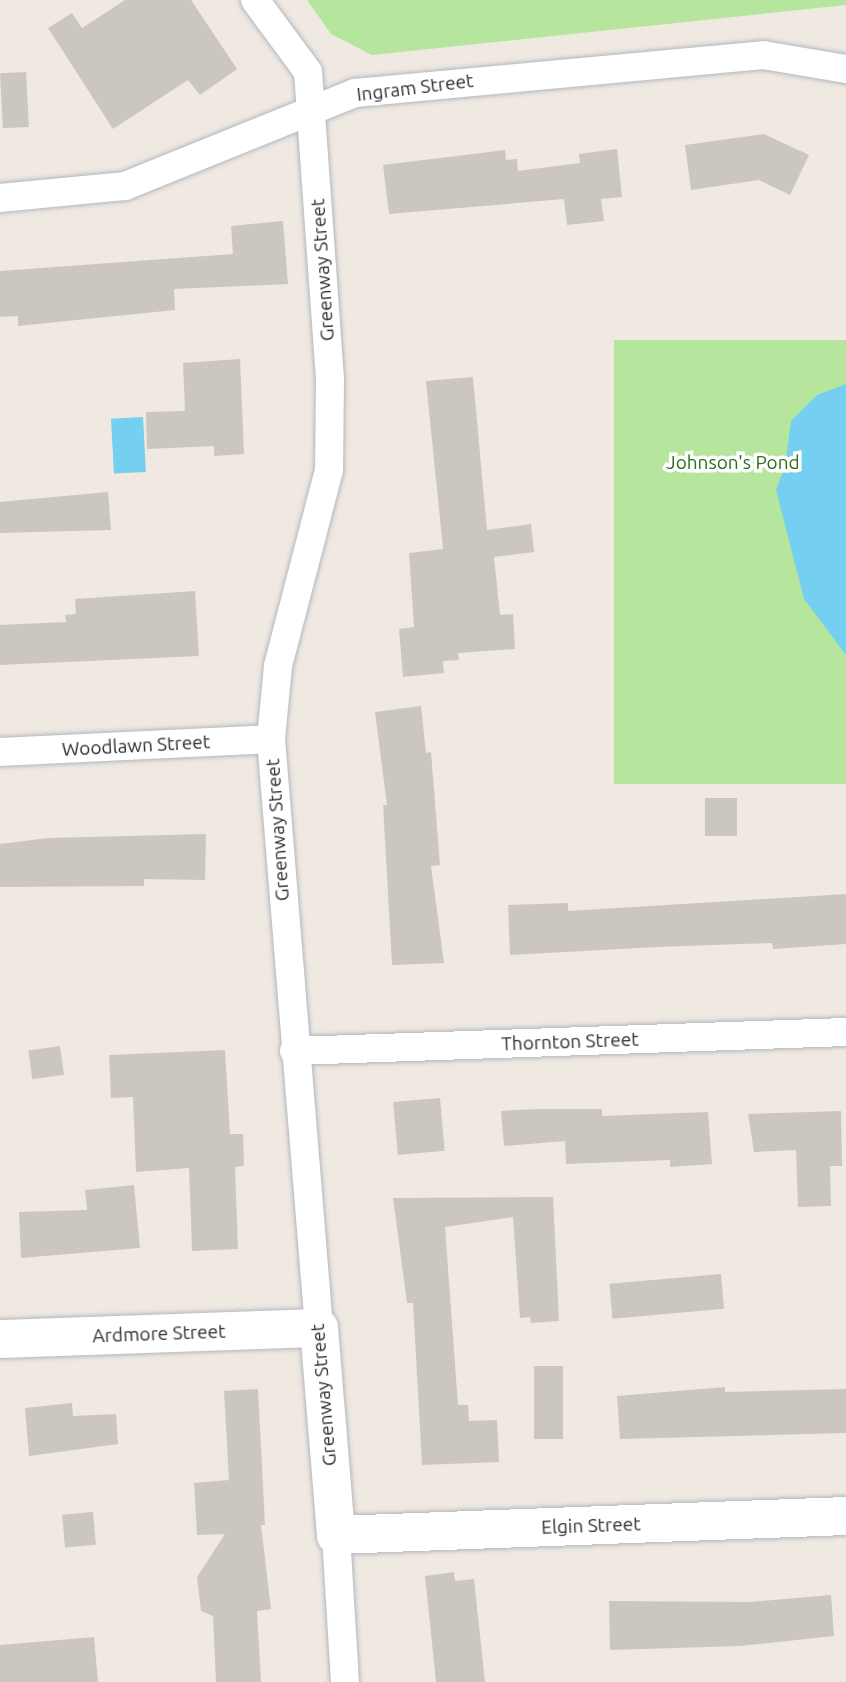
<!DOCTYPE html>
<html>
<head>
<meta charset="utf-8">
<style>
  body { margin:0 }
  #map { position:relative; width:846px; height:1682px; overflow:hidden; background:#efe9e1; font-family:Ubuntu,sans-serif }
  div>[style] { position:absolute }
  .green>* { inset:0; background:#b6e59e; transform-origin:0 0 }
  .water>* { inset:0; background:#75cff0; transform-origin:0 0 }
  .building>* { inset:0; background:#cbc7bf; transform-origin:0 0 }
  .roads { filter:drop-shadow(0 0 2px #b4b7c1) drop-shadow(0 0 2px #b4b7c1) }
  .street>* { height:28px; margin:-14px; padding:0 14px; transform-origin:14px; border-radius:14px; background:#fff }
  .secondary>* { height:38px; margin:-19px; padding:0 19px; transform-origin:19px; border-radius:19px; background:#fff }
  span { translate:-50% -50%; white-space:nowrap; text-align:center; line-height:1.15; -webkit-text-stroke:7px #fff; paint-order:stroke }
  .street-label { font-size:19px; color:#2e2e2e }
  .park-label { font-size:19px; color:#2c6e1b }
</style>
</head>
<body>
<div id="map">
  <div class="green">
    <i style="clip-path:polygon(307px 0,846px 0,846px 5px,372px 55px,331px 34px)"></i>
    <i style="left:846px;top:340px;width:444px;height:232px;rotate:90deg"></i>
  </div>
  <div class="water">
    <i style="clip-path:polygon(846px 384px,846px 655px,804px 599px,776px 490px,785px 466px,791px 421px,817px 395px)"></i>
    <i style="left:143px;top:417px;width:55px;height:32px;rotate:87deg"></i>
  </div>
  <div class="building">
    <i style="clip-path:polygon(125px 0,191px 0,237px 69px,200px 95px,188px 80px,113px 129px,48px 28px,72px 13px,82px 28px)"></i>
    <i style="left:26px;top:72px;width:55px;height:26px;rotate:87deg"></i>
    <i style="clip-path:polygon(764px 134px,809px 155px,790px 195px,759px 180px,691px 190px,685px 145px)"></i>
    <i style="clip-path:polygon(617px 149px,622px 197px,601px 199px,604px 221px,567px 225px,564px 199px,389px 214px,383px 165px,505px 150px,506px 160px,517px 159px,518px 171px,580px 163px,579px 154px)"></i>
    <i style="clip-path:polygon(283px 221px,288px 284px,174px 289px,175px 310px,18px 326px,18px 316px,0 317px,0 271px,233px 254px,231px 226px)"></i>
    <i style="clip-path:polygon(240px 359px,244px 454px,214px 456px,214px 446px,147px 449px,146px 412px,185px 411px,183px 363px)"></i>
    <i style="clip-path:polygon(473px 377px,487px 530px,531px 524px,534px 552px,494px 557px,500px 615px,513px 614px,515px 649px,458px 653px,459px 660px,443px 661px,444px 673px,403px 677px,399px 629px,414px 627px,409px 553px,443px 549px,426px 381px)"></i>
    <i style="clip-path:polygon(108px 492px,111px 530px,0 533px,0 502px)"></i>
    <i style="clip-path:polygon(195px 591px,199px 656px,0 665px,0 625px,66px 622px,65px 615px,76px 614px,75px 599px)"></i>
    <i style="clip-path:polygon(421px 706px,426px 753px,431px 752px,440px 865px,431px 866px,444px 963px,392px 965px,383px 805px,387px 805px,375px 712px)"></i>
    <i style="left:705px;top:798px;width:32px;height:38px"></i>
    <i style="clip-path:polygon(206px 834px,205px 880px,144px 879px,144px 886px,0 887px,0 844px,48px 838px)"></i>
    <i style="clip-path:polygon(846px 894px,846px 944px,773px 949px,772px 943px,657px 947px,510px 955px,508px 905px,568px 903px,568px 911px)"></i>
    <i style="left:60px;top:1046px;width:29px;height:32px;rotate:82deg"></i>
    <i style="clip-path:polygon(225px 1050px,230px 1134px,243px 1134px,244px 1166px,235px 1167px,238px 1249px,192px 1251px,189px 1168px,136px 1172px,133px 1097px,111px 1098px,109px 1055px)"></i>
    <i style="left:440px;top:1098px;width:53px;height:47px;rotate:85deg"></i>
    <i style="clip-path:polygon(537px 1109px,602px 1109px,602px 1116px,708px 1112px,712px 1164px,670px 1167px,670px 1160px,566px 1164px,565px 1141px,504px 1146px,501px 1111px)"></i>
    <i style="clip-path:polygon(841px 1111px,842px 1166px,830px 1166px,831px 1206px,798px 1207px,796px 1150px,754px 1152px,748px 1114px)"></i>
    <i style="clip-path:polygon(134px 1185px,140px 1248px,21px 1258px,19px 1212px,87px 1210px,85px 1190px)"></i>
    <i style="clip-path:polygon(553px 1197px,559px 1321px,531px 1323px,530px 1317px,520px 1318px,513px 1217px,445px 1227px,458px 1405px,468px 1405px,469px 1421px,497px 1420px,499px 1462px,422px 1465px,413px 1303px,407px 1303px,393px 1198px)"></i>
    <i style="left:721px;top:1274px;width:35px;height:112px;rotate:85deg"></i>
    <i style="left:534px;top:1366px;width:29px;height:73px"></i>
    <i style="clip-path:polygon(725px 1387px,725px 1392px,846px 1389px,846px 1433px,620px 1439px,617px 1396px)"></i>
    <i style="clip-path:polygon(258px 1389px,265px 1525px,261px 1525px,271px 1609px,257px 1611px,261px 1682px,216px 1682px,213px 1616px,201px 1611px,197px 1577px,225px 1534px,197px 1535px,194px 1483px,229px 1480px,224px 1391px)"></i>
    <i style="clip-path:polygon(72px 1403px,73px 1416px,116px 1414px,118px 1444px,29px 1456px,25px 1408px)"></i>
    <i style="left:93px;top:1512px;width:33px;height:31px;rotate:85deg"></i>
    <i style="clip-path:polygon(454px 1572px,455px 1581px,474px 1579px,485px 1682px,436px 1682px,425px 1576px)"></i>
    <i style="clip-path:polygon(831px 1595px,834px 1636px,740px 1646px,610px 1650px,609px 1601px,750px 1602px)"></i>
    <i style="clip-path:polygon(94px 1637px,98px 1682px,0 1682px,0 1645px)"></i>
  </div>
  <div class="roads">
    <div class="street">
      <i style="left:255px;top:0;width:89px;rotate:53.6deg"></i>
      <i style="left:308px;top:72px;width:308px;rotate:85.9deg"></i>
      <i style="left:330px;top:379px;width:91px;rotate:90.6deg"></i>
      <i style="left:329px;top:470px;width:203px;rotate:104.6deg"></i>
      <i style="left:278px;top:666px;width:73px;rotate:95.5deg"></i>
      <i style="left:271px;top:739px;width:591px;rotate:85.34deg"></i>
      <i style="left:0;top:198px;width:126px;rotate:-5.5deg"></i>
      <i style="left:125px;top:186px;width:248px;rotate:-22deg"></i>
      <i style="left:355px;top:93px;width:410px;rotate:-5.3deg"></i>
      <i style="left:763px;top:55px;width:84px;rotate:9.6deg"></i>
      <i style="left:0;top:752px;width:271px;rotate:-2.7deg"></i>
      <i style="left:294px;top:1051px;width:552px;rotate:-1.97deg"></i>
      <i style="left:336px;top:1535px;width:147px;rotate:86.5deg"></i>
    </div>
    <div class="secondary">
      <i style="left:0;top:1339px;width:319px;rotate:-2deg"></i>
      <i style="left:319px;top:1328px;width:208px;rotate:85.3deg"></i>
      <i style="left:336px;top:1535px;width:510px;rotate:-2.13deg"></i>
    </div>
  </div>
  <div class="street-label">
    <span style="left:415px;top:88px;rotate:-7deg">Ingram Street</span>
    <span style="left:323px;top:270px;rotate:-94deg">Greenway Street</span>
    <span style="left:136px;top:746px;rotate:-3deg">Woodlawn Street</span>
    <span style="left:278px;top:830px;rotate:-94deg">Greenway Street</span>
    <span style="left:570px;top:1042px;rotate:-2deg">Thornton Street</span>
    <span style="left:159px;top:1334px;rotate:-2deg">Ardmore Street</span>
    <span style="left:324px;top:1395px;rotate:-95deg">Greenway Street</span>
    <span style="left:591px;top:1526px;rotate:-2deg">Elgin Street</span>
  </div>
  <div class="park-label">
    <span style="left:733px;top:463px">Johnson's Pond</span>
  </div>
</div>
</body>
</html>
